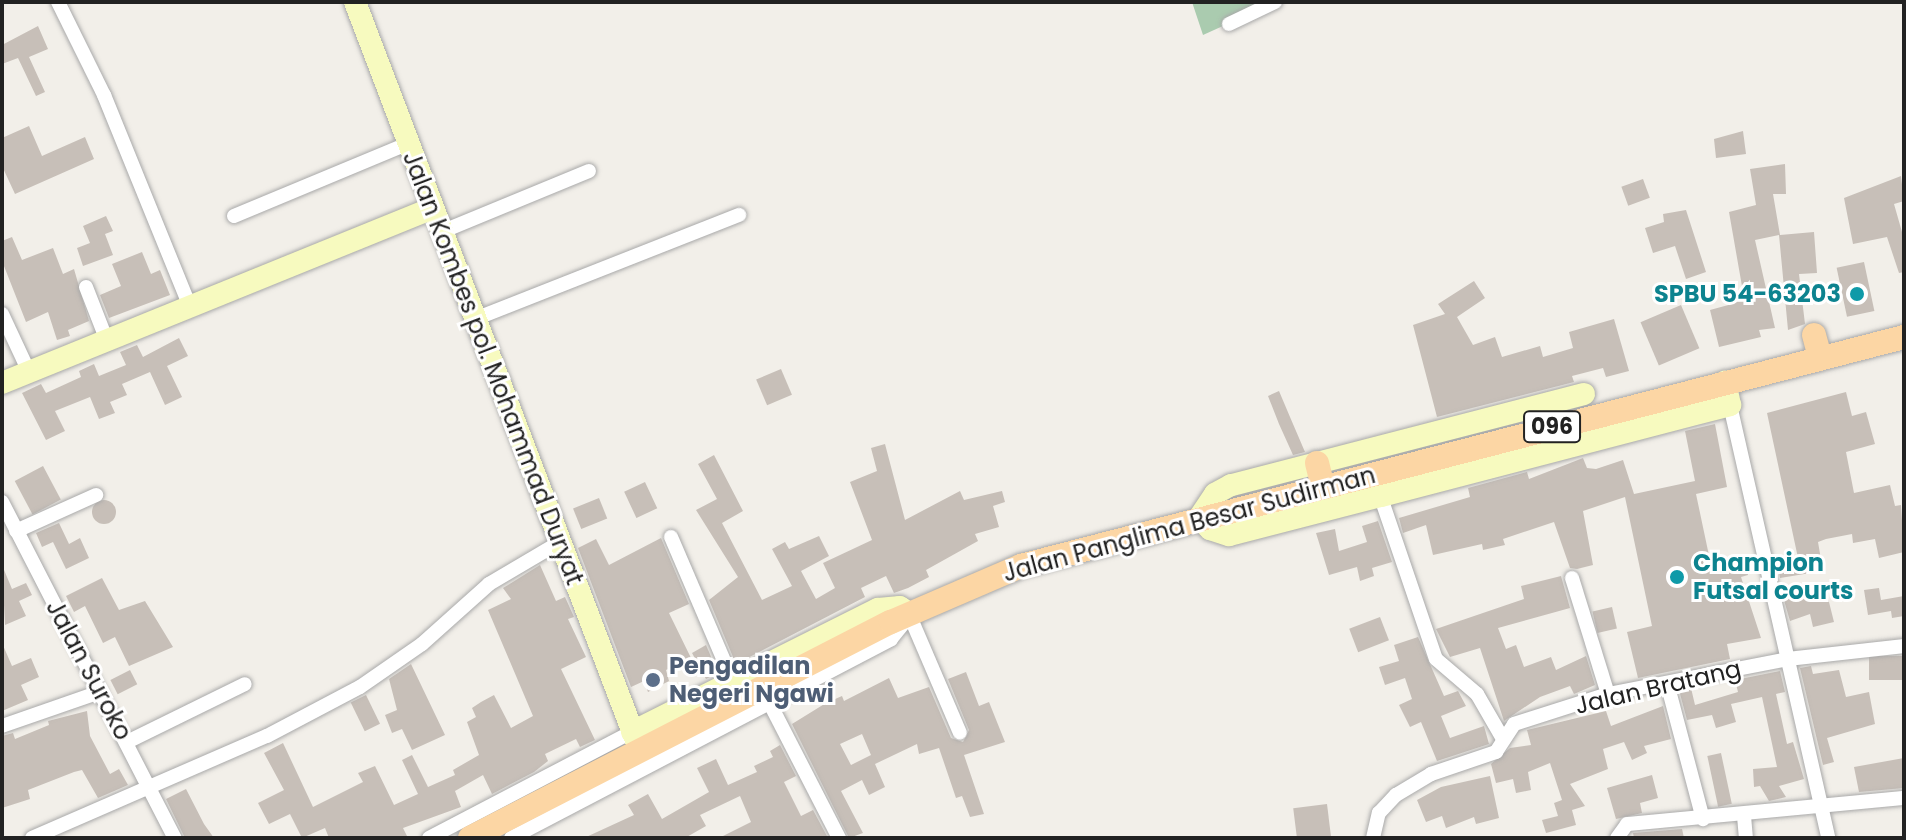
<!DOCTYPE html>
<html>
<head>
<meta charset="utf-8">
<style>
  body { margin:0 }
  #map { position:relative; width:1906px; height:840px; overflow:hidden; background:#f2efe9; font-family:Poppins,sans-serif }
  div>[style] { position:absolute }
  .cemetery>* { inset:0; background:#aacbaf }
  .building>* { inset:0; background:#c7bfb8; transform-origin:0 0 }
  .round { border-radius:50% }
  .roads { filter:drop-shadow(0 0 2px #a9a9a9) drop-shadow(0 0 2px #a9a9a9) }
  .street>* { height:14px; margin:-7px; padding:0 7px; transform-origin:7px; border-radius:7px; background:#fff }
  .secondary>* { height:22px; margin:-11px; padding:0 11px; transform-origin:11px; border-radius:11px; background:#f7fabf }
  .primary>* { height:24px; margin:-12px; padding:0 12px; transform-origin:12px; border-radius:12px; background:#fcd6a4 }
  .dots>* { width:22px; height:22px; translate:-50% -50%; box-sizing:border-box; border:4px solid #fff; border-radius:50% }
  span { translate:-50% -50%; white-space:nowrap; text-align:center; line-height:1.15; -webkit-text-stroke:6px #fff; paint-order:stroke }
  .shield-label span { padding:2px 6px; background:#fff; border:2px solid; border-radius:6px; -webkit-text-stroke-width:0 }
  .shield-label { font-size:22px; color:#222; font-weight:700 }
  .culture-label { font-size:24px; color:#0d838f; font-weight:700 }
  .right { translate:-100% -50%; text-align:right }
  .left { translate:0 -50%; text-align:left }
  .street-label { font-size:24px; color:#222 }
  .service-label { font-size:24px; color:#4e5e75; font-weight:700 }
  .frame { position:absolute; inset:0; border:4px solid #222; pointer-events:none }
</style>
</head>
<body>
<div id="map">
  <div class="cemetery">
    <i style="clip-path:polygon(1192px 2px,1276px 2px,1203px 35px)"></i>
  </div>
  <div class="building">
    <i style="clip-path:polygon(38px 26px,48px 49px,29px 57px,45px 92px,36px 96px,18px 58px,2px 64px,2px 45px)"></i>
    <i style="clip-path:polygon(29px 126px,42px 156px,85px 137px,94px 159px,15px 194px,2px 166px,2px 138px)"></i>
    <i style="clip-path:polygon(1743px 131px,1746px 154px,1716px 158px,1714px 139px)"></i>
    <i style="clip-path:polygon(1785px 164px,1786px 194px,1773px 194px,1780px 235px,1814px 232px,1817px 273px,1799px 274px,1805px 324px,1788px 330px,1779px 235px,1755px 240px,1775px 328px,1759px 330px,1761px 337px,1719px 347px,1710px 310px,1732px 304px,1730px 296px,1743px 292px,1729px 212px,1756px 205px,1750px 169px)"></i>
    <i style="clip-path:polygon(1901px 176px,1904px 201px,1894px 204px,1904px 239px,1904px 272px,1899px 273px,1887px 237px,1853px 244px,1844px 198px)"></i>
    <i style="left:1643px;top:179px;width:20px;height:23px;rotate:70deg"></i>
    <i style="clip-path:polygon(1686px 210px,1706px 272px,1686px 279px,1675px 246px,1653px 253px,1645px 228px,1664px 222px,1663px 214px)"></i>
    <i style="clip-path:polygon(106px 216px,113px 231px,105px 234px,113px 255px,83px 266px,77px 248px,90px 243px,83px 226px)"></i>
    <i style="clip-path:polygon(12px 237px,22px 260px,53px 248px,63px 274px,74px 269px,89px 321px,68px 330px,70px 336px,57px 340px,48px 312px,26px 322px,2px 261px,2px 241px)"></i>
    <i style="clip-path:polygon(142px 252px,151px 274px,160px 270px,170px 295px,109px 318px,100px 295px,121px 286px,112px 264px)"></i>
    <i style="left:1864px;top:262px;width:50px;height:28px;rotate:78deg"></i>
    <i style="clip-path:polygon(1474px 281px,1485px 298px,1457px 317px,1473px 345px,1495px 337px,1502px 357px,1540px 346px,1543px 357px,1573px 348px,1569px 332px,1614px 319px,1629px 371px,1606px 377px,1603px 368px,1572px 376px,1574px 382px,1437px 417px,1413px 325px,1445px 314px,1438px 304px)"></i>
    <i style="left:1681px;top:305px;width:47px;height:44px;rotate:67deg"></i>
    <i style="clip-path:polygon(179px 338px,188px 356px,167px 366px,182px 397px,165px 405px,150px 372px,122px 384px,127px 395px,110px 402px,115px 413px,99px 419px,90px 397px,55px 411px,65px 431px,46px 440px,22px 393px,41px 384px,46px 393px,81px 377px,79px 371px,94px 364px,99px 376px,126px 365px,120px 352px,137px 345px,143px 357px)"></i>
    <i style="left:781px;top:369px;width:28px;height:27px;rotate:67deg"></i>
    <i style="clip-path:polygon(1279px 391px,1290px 417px,1305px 452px,1293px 455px,1279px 424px,1268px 396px)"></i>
    <i style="clip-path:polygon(1846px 392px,1852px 416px,1866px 412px,1875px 444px,1846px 452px,1854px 493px,1890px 485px,1895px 506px,1901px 505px,1904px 552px,1879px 558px,1875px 539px,1853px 543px,1852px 534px,1826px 539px,1818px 542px,1823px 571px,1780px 578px,1777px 562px,1798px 558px,1767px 413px)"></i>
    <i style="clip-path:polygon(1715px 424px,1727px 487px,1696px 494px,1711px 565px,1744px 556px,1748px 575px,1741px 577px,1761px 638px,1727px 644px,1730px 659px,1638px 678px,1627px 632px,1652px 626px,1625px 497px,1583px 511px,1593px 565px,1577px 569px,1570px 568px,1554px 522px,1503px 539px,1505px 545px,1483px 550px,1482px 544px,1433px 555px,1426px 525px,1403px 533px,1399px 518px,1470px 497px,1468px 488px,1527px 472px,1529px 479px,1583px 458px,1587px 468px,1596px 469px,1623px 460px,1634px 494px,1695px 481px,1685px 431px)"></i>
    <i style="clip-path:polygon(885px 444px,905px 520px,960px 491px,964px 500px,1002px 491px,1005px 502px,993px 506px,999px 527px,975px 534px,978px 541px,926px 570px,929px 577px,908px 588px,894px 593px,886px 576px,861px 588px,865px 597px,736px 664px,709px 600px,738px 577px,696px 510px,717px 499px,698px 464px,714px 455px,743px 511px,722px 523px,762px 600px,792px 586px,772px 549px,785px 542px,789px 549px,819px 536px,829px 556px,801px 571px,816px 599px,835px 588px,823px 563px,872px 540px,850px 482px,877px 471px,871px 448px)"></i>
    <i style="left:43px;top:466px;width:38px;height:32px;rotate:62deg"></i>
    <i style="left:645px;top:482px;width:29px;height:23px;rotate:65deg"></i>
    <i style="left:599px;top:498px;width:22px;height:28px;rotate:68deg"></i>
    <i class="round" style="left:92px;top:500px;width:24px;height:24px"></i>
    <i style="clip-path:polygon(1378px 521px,1392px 562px,1372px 568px,1374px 576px,1360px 581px,1357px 567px,1329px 575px,1316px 533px,1335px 529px,1339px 551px,1367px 542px,1362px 526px)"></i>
    <i style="clip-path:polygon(59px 523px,69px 544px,80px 538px,89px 558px,66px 569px,53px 542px,42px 547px,36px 533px)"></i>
    <i style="clip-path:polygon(661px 538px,689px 604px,669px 613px,691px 658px,666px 670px,669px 681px,648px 692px,644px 681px,631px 687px,578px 548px,596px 539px,609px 565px)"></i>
    <i style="clip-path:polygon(2px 565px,12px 589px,26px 583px,32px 595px,19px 601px,26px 616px,5px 625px)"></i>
    <i style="clip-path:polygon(540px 565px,556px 601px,565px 597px,574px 617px,568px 619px,586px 657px,561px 669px,595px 740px,580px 747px,576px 739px,545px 754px,548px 761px,534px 772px,492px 794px,483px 775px,455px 791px,461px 807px,403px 828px,408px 838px,329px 838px,325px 828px,302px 838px,290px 814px,269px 824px,258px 803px,284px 790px,264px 753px,283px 743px,313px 807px,363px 782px,358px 773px,375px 766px,394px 805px,418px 794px,402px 760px,412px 755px,428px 787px,455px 775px,453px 770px,479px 755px,467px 722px,476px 717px,472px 708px,481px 702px,494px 695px,511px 728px,533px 716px,488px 610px,511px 599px,503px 588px)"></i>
    <i style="clip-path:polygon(1561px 576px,1570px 608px,1498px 628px,1506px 649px,1516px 645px,1524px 667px,1551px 657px,1556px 670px,1586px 656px,1595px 685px,1574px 694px,1570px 686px,1540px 697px,1504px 721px,1480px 648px,1450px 657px,1436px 629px,1524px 599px,1521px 586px)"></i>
    <i style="clip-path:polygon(102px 578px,119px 610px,145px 601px,173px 647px,129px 666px,115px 637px,103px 643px,85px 606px,74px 612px,66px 596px)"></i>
    <i style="clip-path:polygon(1825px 586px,1834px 622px,1813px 627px,1810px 614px,1790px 621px,1784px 600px)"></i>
    <i style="clip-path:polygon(1879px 588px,1881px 600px,1904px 596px,1904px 616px,1892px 618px,1891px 611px,1868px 615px,1864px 590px)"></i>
    <i style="left:1612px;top:607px;width:22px;height:20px;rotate:77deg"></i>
    <i style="left:1380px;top:617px;width:25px;height:33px;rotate:69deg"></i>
    <i style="clip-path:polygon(1418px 637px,1444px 696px,1458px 691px,1466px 706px,1441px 716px,1450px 738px,1484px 726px,1489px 744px,1437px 761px,1421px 722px,1410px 727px,1399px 705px,1412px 699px,1405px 678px,1385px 685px,1379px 667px,1399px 661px,1394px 645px)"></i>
    <i style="clip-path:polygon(2px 643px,12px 666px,31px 658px,39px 677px,21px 685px,28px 700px,2px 711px)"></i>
    <i style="clip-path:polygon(706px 645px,718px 673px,706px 679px,692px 653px)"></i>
    <i style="left:1904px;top:656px;width:24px;height:35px;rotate:90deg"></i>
    <i style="clip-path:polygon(411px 664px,445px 735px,412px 750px,402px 729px,392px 733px,385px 715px,397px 710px,389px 679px)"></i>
    <i style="clip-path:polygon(1811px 666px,1813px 674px,1839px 670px,1846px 697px,1869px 692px,1875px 724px,1827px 738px,1834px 762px,1823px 765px,1800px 668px)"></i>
    <i style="left:130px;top:670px;width:16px;height:22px;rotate:63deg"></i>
    <i style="clip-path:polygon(1780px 671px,1785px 692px,1776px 694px,1787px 744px,1793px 742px,1804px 779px,1779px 786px,1786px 797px,1769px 801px,1760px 786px,1754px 787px,1753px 769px,1777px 767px,1762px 697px,1731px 704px,1736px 722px,1716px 728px,1712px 715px,1687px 720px,1679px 690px,1691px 688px,1695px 705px,1738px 692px,1735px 680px)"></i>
    <i style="clip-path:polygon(evenodd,966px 672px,979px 706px,989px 702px,1005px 742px,964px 755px,984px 814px,970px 817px,962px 796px,956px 798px,939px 748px,919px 754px,917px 744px,875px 764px,885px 787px,869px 795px,862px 780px,841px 791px,863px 833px,849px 838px,792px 724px,826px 703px,842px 696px,844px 701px,889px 678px,898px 698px,929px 687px,951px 738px,963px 742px,969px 730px,948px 679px,966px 672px,862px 734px,871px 755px,851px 765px,840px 744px,862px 734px)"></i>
    <i style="left:366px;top:695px;width:32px;height:17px;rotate:64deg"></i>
    <i style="clip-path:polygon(1663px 706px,1671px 739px,1644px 746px,1647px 753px,1632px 760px,1624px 742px,1603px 749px,1608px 769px,1570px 784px,1585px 806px,1572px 810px,1576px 825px,1546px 833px,1542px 820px,1558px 816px,1554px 803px,1562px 800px,1550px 763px,1528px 772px,1531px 790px,1516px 793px,1513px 779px,1496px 783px,1491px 764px,1510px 748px,1531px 745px,1527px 730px,1606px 711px,1611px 726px)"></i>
    <i style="clip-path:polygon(87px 711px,90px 736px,110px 774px,119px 769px,128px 785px,98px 798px,82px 770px,74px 772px,28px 790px,30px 799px,2px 808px,2px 736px,13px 733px,15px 739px,49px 725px,48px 721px)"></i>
    <i style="clip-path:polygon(780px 745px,796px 776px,784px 782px,801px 816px,813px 810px,828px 838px,719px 838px,751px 822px,740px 796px,700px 815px,706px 826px,685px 838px,584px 838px,634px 815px,628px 805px,648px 794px,662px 819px,709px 792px,697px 768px,716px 759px,728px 785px,757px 772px,754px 766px,773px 757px,770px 751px)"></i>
    <i style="left:1721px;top:753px;width:52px;height:14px;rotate:78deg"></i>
    <i style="clip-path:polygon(1904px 758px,1904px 788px,1859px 792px,1854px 767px)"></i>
    <i style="clip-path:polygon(1652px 775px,1658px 798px,1640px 803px,1642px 813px,1616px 819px,1607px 788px)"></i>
    <i style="clip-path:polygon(1490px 776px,1499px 818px,1476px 824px,1474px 817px,1446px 828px,1442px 816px,1426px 822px,1417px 800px,1441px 787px)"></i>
    <i style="clip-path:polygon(186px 789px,204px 824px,214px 838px,185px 838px,166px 799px)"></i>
    <i style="left:1327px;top:804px;width:34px;height:34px;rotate:83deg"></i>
    <i style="clip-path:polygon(1682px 829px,1684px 838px,1634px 838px,1633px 833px)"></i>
  </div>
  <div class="roads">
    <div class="street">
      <i style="left:58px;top:2px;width:104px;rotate:63.7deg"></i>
      <i style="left:104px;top:95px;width:229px;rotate:67.9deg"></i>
      <i style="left:1229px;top:24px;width:51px;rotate:-25.6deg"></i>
      <i style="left:234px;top:216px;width:187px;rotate:-22.6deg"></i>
      <i style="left:441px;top:232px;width:160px;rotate:-22.4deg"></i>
      <i style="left:86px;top:287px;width:58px;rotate:68.7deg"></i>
      <i style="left:2px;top:314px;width:64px;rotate:65deg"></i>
      <i style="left:475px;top:319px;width:284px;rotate:-21.5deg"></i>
      <i style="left:1730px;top:405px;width:444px;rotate:77.2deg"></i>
      <i style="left:1379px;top:492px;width:176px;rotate:71.2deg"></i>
      <i style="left:1436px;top:659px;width:54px;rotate:40.5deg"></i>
      <i style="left:1477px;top:694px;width:52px;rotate:60deg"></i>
      <i style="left:2px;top:502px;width:378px;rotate:62.8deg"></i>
      <i style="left:16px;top:531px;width:88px;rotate:-24.2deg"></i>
      <i style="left:671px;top:537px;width:158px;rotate:66.8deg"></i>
      <i style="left:1572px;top:578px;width:121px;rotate:72.8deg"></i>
      <i style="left:909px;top:614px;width:129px;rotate:66.8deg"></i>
      <i style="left:1667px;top:683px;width:141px;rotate:75.2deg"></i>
      <i style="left:766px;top:696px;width:160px;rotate:62.8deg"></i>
      <i style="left:2px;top:726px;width:104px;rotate:-19.1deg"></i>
      <i style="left:127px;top:742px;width:131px;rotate:-26.2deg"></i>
      <i style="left:1744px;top:816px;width:22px;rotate:85deg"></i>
      <i style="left:32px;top:838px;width:256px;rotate:-23.5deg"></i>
      <i style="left:267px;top:736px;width:105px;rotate:-27.8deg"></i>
      <i style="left:360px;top:687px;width:75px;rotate:-34.7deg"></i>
      <i style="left:422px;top:644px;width:90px;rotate:-41.8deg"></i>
      <i style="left:489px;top:584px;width:82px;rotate:-30.6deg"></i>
      <i style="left:429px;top:838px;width:229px;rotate:-27.6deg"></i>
      <i style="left:511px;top:838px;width:429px;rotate:-27.6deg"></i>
      <i style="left:891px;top:639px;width:27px;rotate:-51deg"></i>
      <i style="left:1373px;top:838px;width:26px;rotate:-77deg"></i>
      <i style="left:1379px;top:813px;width:25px;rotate:-47deg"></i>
      <i style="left:1396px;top:795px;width:41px;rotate:-31deg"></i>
      <i style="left:1431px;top:774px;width:69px;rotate:-18.7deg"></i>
      <i style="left:1496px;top:752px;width:33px;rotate:-57deg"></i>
      <i style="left:1514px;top:724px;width:99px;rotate:-17.7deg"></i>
      <i style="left:1608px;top:694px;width:183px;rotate:-11deg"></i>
      <i style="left:1788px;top:659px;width:117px;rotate:-6.4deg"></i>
      <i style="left:1617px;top:838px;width:17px;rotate:-54deg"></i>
      <i style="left:1627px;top:824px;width:278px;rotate:-5.4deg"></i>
    </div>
    <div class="secondary">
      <i style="left:355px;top:2px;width:801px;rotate:69.17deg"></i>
      <i style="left:2px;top:383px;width:464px;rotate:-22.1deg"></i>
      <i style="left:1584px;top:394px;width:365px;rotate:165.5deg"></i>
      <i style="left:1231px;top:485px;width:18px;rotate:151deg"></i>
      <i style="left:1215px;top:494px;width:29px;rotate:124deg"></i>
      <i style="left:1199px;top:518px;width:16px;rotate:45deg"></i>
      <i style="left:1210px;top:529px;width:20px;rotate:18deg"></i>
      <i style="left:1229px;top:535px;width:157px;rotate:-14.4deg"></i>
      <i style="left:1381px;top:496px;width:361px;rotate:-14.6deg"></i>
      <i style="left:1730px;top:405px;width:24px;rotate:-102deg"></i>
      <i style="left:632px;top:732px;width:275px;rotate:-26.6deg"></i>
      <i style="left:878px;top:609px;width:22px;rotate:-5deg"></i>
      <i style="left:900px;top:607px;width:11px;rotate:34deg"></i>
    </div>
    <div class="primary">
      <i style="left:1814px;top:335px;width:24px;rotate:75deg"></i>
      <i style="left:1317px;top:463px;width:25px;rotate:76deg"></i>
      <i style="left:470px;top:838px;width:473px;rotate:-27.2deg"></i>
      <i style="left:891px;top:622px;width:142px;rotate:-23.3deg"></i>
      <i style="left:1021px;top:566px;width:912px;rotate:-14.54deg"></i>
    </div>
  </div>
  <div class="dots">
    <i style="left:1857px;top:294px;background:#0f9aa8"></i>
    <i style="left:1677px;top:577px;background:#0f9aa8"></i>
    <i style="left:653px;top:680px;background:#5c6f8a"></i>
  </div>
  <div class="shield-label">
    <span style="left:1552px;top:427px">096</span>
  </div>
  <div class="culture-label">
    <span class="right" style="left:1841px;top:294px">SPBU 54-63203</span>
    <span class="left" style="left:1693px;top:577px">Champion<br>Futsal courts</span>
  </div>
  <div class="street-label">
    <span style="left:493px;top:368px;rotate:69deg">Jalan Kombes pol. Mohammad Duryat</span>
    <span style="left:1189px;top:524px;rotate:-15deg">Jalan Panglima Besar Sudirman</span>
    <span style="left:89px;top:670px;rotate:62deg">Jalan Suroko</span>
    <span style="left:1658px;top:687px;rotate:-13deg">Jalan Bratang</span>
  </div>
  <div class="service-label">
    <span class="left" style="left:669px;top:680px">Pengadilan<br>Negeri Ngawi</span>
  </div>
  <div class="frame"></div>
</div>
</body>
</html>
